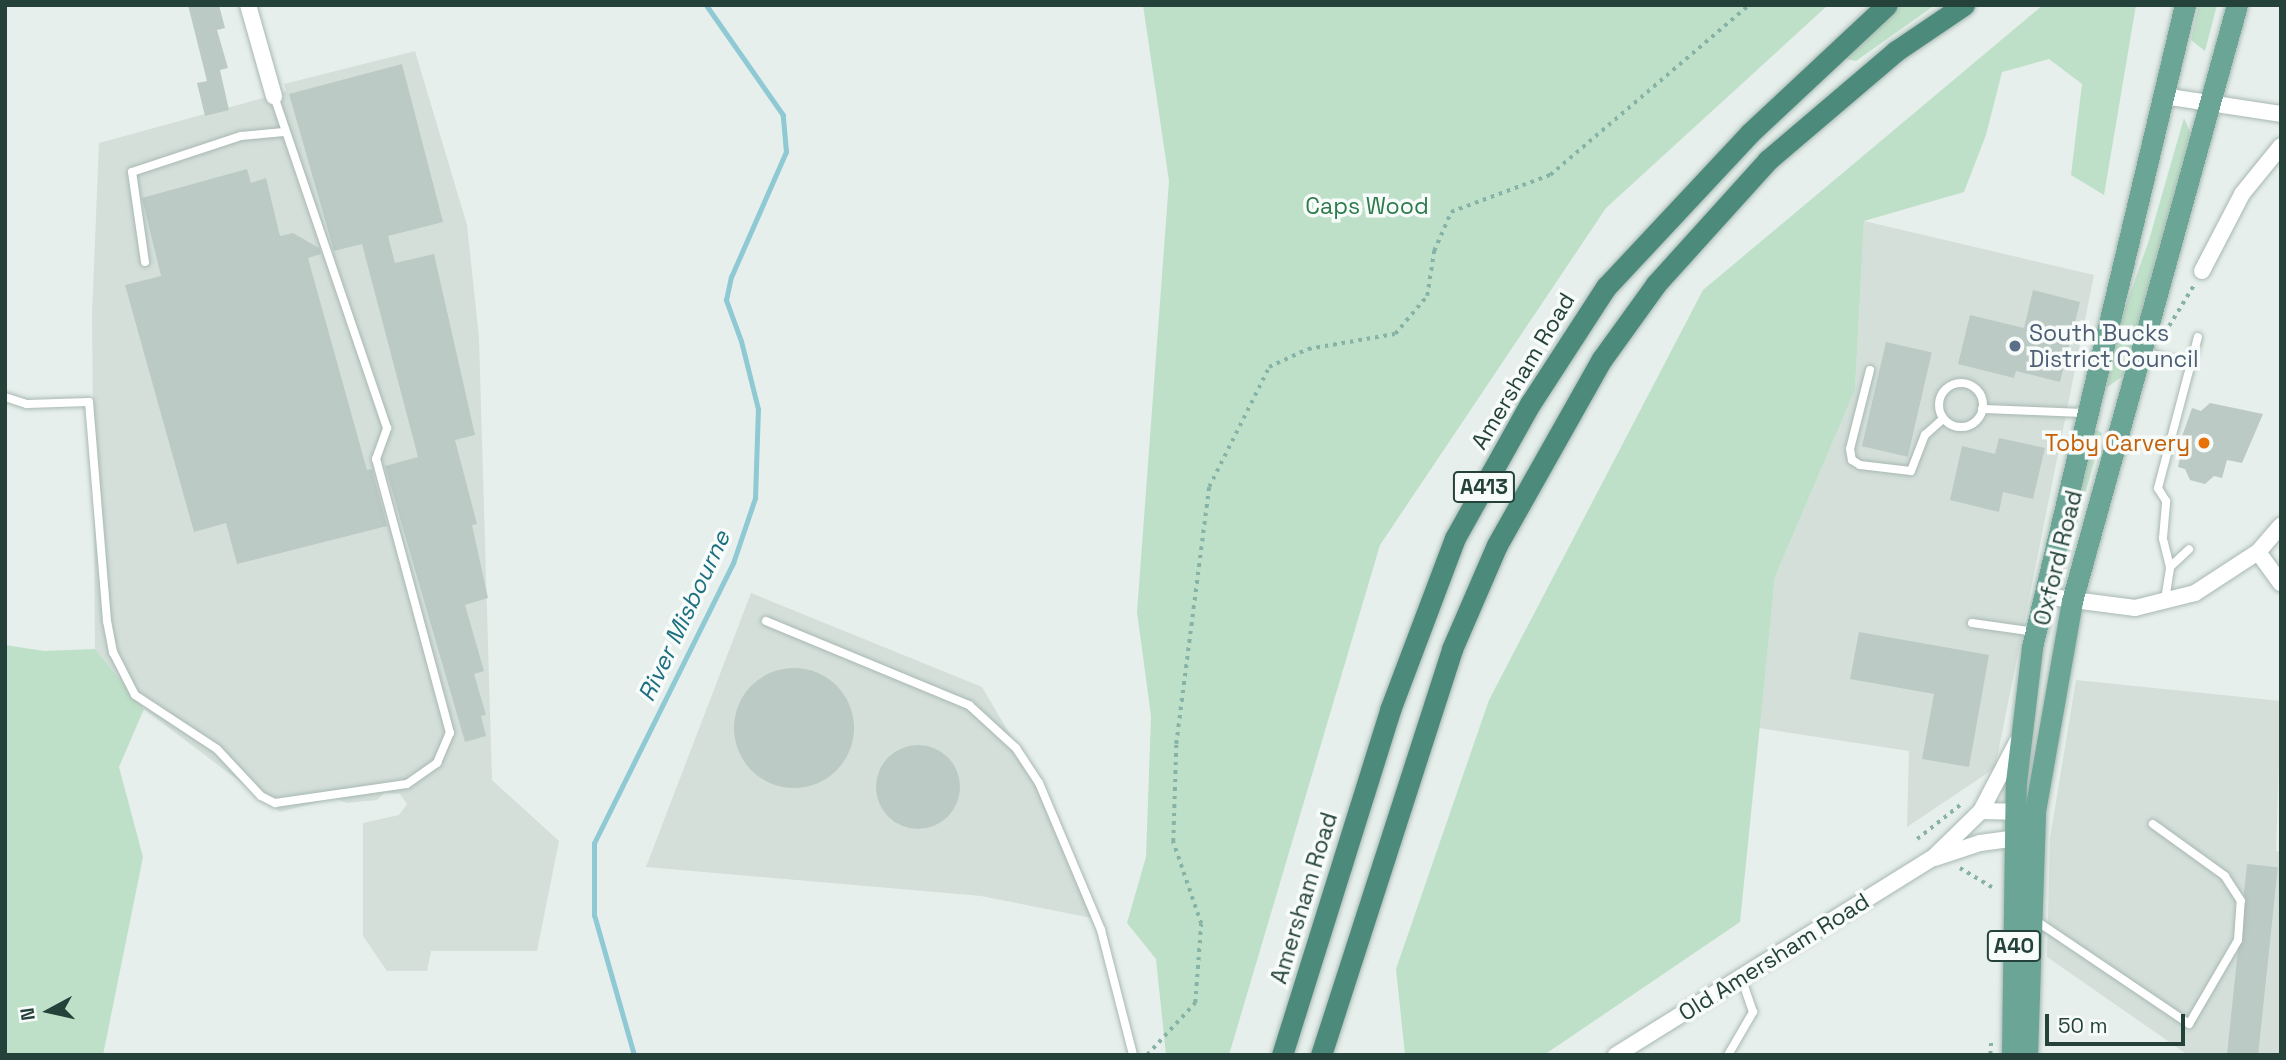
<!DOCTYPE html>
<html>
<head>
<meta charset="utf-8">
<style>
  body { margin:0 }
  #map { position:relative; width:2286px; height:1060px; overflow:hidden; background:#e6efeb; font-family:"Space Grotesk",sans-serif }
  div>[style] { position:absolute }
  .built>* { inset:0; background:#d4dfda }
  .green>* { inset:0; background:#bfe0c8 }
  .stream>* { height:5px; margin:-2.5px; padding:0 2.5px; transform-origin:2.5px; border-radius:2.5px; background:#8ec9d4 }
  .building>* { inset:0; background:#bbcac4; transform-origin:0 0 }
  .round { border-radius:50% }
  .path>* { height:3.5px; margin-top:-1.75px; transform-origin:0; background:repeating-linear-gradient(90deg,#86b3a5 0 3.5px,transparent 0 8.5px) }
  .roads { filter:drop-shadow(0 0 2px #a8b8b2) drop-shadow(0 0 2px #a8b8b2) }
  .service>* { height:8px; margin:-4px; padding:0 4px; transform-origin:4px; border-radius:4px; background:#fff }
  .service>.ring { margin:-4px; padding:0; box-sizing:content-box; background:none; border:8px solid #fff; border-radius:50% }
  .minor>* { height:16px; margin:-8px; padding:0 8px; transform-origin:8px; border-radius:8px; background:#fff }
  .primary>* { height:21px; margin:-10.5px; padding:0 10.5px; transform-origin:10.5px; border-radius:10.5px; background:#6aa596 }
  .trunk>* { height:21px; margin:-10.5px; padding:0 10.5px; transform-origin:10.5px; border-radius:10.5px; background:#4c8a7c }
  .dots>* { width:19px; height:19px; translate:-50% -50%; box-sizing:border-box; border:4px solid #f7fbf9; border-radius:50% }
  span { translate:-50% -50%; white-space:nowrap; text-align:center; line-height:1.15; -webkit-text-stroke:7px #f7fbf9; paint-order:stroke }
  .shield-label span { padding:2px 5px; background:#f7fbf9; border:2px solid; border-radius:5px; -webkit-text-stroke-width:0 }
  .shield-label { font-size:21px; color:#24423a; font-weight:700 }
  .park-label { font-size:23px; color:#2d7a4b }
  .service-label { font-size:23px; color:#4e5e75 }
  .left { translate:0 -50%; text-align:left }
  .street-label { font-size:23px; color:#24423a }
  .food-label { font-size:23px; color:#c56008 }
  .right { translate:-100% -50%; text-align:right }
  .water-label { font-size:24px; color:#1c6f80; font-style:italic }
  .frame { position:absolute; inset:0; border:7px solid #24423a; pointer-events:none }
  .north { position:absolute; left:14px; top:976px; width:70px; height:70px; -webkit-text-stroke:5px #f7fbf9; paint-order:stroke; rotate:262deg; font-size:19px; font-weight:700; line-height:28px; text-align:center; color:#24423a }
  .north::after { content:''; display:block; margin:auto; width:24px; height:32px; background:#24423a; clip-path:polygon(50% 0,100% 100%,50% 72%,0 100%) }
  .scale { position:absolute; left:2045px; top:1014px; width:140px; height:32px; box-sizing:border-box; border:4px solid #24423a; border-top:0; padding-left:9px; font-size:21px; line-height:24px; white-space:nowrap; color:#24423a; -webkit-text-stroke:5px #f7fbf9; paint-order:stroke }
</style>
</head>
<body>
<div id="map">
  <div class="built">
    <i style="clip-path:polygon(415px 51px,467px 225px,479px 338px,492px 780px,559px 841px,537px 951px,431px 951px,427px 971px,387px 971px,363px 936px,363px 823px,399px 815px,407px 804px,400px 794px,384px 793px,377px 800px,347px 803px,334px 798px,280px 812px,144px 709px,95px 649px,92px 314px,99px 143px,274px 95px,286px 91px,284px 84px)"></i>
    <i style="clip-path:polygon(1864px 221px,2094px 275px,1995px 768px,1907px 827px,1909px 751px,1759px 728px,1775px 577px,1855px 390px)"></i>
    <i style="clip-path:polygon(751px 593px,982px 687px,1031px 770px,1097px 919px,981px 896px,646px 867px)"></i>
    <i style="clip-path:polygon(2076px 680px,2281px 701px,2276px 851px,2281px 852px,2281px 1055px,2188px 1055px,2047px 957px,2050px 838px)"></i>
  </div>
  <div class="green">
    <i style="clip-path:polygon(1143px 5px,1828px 5px,1606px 208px,1380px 545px,1229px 1055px,1166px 1055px,1156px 959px,1127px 923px,1146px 857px,1151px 716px,1137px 612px,1169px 181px)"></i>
    <i style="clip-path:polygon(1902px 5px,1935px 5px,1856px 61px,1842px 58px)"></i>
    <i style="clip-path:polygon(2043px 5px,2136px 5px,2104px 195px,2071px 175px,2082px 84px,2049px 59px,2002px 72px,1986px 135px,1964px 192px,1864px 221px,1855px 390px,1775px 577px,1740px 922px,1544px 1055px,1405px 1055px,1396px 969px,1489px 700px,1703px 290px)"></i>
    <i style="clip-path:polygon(2199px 5px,2217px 5px,2205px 51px,2191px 40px)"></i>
    <i style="clip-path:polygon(2184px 118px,2195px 143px,2123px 376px,2103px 390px,2106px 362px,2149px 240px)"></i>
    <i style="clip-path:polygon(2092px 427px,2102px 433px,2076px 527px,2070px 520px)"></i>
    <i style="clip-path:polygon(5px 645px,44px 651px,95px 649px,144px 709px,119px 767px,143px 857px,103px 1055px,5px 1055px)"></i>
  </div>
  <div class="stream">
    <i style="left:634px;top:1055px;width:146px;rotate:-105.9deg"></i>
    <i style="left:594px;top:915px;width:72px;rotate:-90deg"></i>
    <i style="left:594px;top:843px;width:313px;rotate:-63.6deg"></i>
    <i style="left:733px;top:563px;width:69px;rotate:-71.3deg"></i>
    <i style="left:755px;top:498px;width:89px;rotate:-88.1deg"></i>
    <i style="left:758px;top:409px;width:70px;rotate:-104deg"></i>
    <i style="left:741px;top:341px;width:44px;rotate:-110.1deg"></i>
    <i style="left:726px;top:300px;width:24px;rotate:-78deg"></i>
    <i style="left:731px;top:277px;width:137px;rotate:-66.3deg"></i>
    <i style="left:786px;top:152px;width:37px;rotate:-95deg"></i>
    <i style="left:783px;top:115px;width:134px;rotate:-125deg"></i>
  </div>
  <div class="building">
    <i style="clip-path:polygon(188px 5px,219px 5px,225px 28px,217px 30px,228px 68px,220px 70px,229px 110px,205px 116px,197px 83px,207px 81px)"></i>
    <i style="clip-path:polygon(402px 64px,443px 222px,388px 236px,395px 263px,434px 254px,475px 435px,455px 440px,477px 524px,472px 525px,488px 598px,465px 605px,484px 671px,474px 674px,486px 715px,481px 716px,486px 736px,465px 742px,385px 466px,418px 457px,362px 244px,334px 251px,289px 94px)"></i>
    <i style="clip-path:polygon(247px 169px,251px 183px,266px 178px,280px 236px,293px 233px,319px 248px,321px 254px,308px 258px,367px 470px,372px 469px,387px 526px,237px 564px,226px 523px,194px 532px,125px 285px,161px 276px,142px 198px)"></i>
    <i style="clip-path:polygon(2033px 290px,2080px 302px,2060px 382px,2016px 371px,2014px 378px,1958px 364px,1970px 315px,2024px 328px)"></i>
    <i style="left:1886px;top:342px;width:47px;height:107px;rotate:13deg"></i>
    <i style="clip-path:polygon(2210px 403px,2263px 414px,2242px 463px,2227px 460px,2222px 478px,2214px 476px,2205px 484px,2190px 480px,2185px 469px,2178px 467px,2182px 448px,2179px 445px,2192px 408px,2201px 411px)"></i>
    <i style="clip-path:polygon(1999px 438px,2045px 448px,2033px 499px,2003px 492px,1999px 512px,1950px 500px,1962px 446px,1995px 454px)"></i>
    <i style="clip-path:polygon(1859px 632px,1989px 655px,1969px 767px,1922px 759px,1934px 694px,1850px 679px)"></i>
    <i class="round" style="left:734px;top:668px;width:120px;height:120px"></i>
    <i class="round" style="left:876px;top:745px;width:84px;height:84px"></i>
    <i style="left:2247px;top:864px;width:31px;height:192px;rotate:6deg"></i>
  </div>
  <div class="path">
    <i style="left:2169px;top:326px;width:48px;rotate:-58.6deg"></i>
    <i style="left:1917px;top:839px;width:55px;rotate:-38.3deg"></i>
    <i style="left:1960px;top:868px;width:41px;rotate:31deg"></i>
    <i style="left:1147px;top:1055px;width:71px;rotate:-47.3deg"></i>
    <i style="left:1195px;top:1003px;width:79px;rotate:-85.7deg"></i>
    <i style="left:1201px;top:924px;width:87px;rotate:-108.9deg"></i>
    <i style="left:1173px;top:842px;width:98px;rotate:-88.2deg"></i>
    <i style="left:1176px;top:744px;width:259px;rotate:-82.7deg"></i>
    <i style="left:1209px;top:487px;width:134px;rotate:-63.4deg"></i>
    <i style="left:1269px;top:367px;width:43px;rotate:-24.8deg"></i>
    <i style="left:1308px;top:349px;width:88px;rotate:-9.8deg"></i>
    <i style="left:1395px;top:334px;width:50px;rotate:-49.9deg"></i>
    <i style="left:1427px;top:296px;width:46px;rotate:-81.2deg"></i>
    <i style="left:1434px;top:251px;width:43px;rotate:-66.4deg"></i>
    <i style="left:1451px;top:212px;width:106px;rotate:-20.5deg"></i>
    <i style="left:1550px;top:175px;width:262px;rotate:-40.5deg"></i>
    <i style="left:1990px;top:1055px;width:14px;rotate:-86deg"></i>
  </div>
  <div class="roads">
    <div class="service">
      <i style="left:145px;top:262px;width:91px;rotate:-98.2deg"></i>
      <i style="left:132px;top:172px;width:115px;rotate:-18.3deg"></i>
      <i style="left:241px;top:136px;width:43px;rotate:-5.3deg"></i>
      <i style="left:2141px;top:351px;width:51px;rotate:15.9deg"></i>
      <i style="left:1870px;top:370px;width:81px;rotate:104.2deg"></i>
      <i style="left:1850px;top:449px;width:11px;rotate:80deg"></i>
      <i style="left:1852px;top:460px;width:9px;rotate:32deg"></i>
      <i style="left:1860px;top:465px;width:51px;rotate:6.7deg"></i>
      <i style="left:1911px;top:471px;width:39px;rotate:-69deg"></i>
      <i style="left:1925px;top:435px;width:24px;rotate:-42deg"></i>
      <i class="ring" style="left:1939px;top:383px;width:36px;height:36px"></i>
      <i style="left:5px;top:397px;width:23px;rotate:18deg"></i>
      <i style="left:27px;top:404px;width:62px;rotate:-1.8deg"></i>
      <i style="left:89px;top:402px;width:220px;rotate:85.3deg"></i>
      <i style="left:107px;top:621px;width:32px;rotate:79deg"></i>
      <i style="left:113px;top:652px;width:48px;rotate:62.9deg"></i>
      <i style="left:135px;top:695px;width:98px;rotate:33.4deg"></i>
      <i style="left:217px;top:749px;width:64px;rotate:46.9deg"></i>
      <i style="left:261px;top:796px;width:16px;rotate:27deg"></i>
      <i style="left:275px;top:803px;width:133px;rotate:-8.2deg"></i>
      <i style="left:407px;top:784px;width:37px;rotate:-35deg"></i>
      <i style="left:437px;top:763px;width:33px;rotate:-67deg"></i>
      <i style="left:450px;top:733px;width:284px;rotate:-105.1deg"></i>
      <i style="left:376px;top:459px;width:33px;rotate:-70deg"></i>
      <i style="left:387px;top:428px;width:351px;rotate:-108.8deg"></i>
      <i style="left:1982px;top:409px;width:104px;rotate:2.2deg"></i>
      <i style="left:2170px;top:567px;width:30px;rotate:-104deg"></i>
      <i style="left:2163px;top:538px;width:37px;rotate:-85deg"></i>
      <i style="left:2166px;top:501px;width:15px;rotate:-122deg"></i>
      <i style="left:2158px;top:488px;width:156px;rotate:-75.2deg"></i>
      <i style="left:2165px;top:600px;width:33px;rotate:-81deg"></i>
      <i style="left:2170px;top:567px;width:26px;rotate:-43deg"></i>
      <i style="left:766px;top:621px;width:220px;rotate:22.5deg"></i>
      <i style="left:969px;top:705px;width:64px;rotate:42.5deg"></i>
      <i style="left:1016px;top:748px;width:42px;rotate:56.7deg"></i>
      <i style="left:1039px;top:783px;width:160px;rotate:67.1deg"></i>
      <i style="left:1101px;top:930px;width:129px;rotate:75.6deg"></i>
      <i style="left:1972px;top:623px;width:64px;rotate:8.1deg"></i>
      <i style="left:2035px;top:920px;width:186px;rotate:34deg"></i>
      <i style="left:2189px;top:1024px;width:97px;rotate:-59.7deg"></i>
      <i style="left:2238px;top:940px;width:39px;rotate:-86deg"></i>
      <i style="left:2241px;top:901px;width:30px;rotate:-123deg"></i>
      <i style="left:2225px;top:876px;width:89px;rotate:-144.2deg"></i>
      <i style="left:1728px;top:1055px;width:50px;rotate:-59.8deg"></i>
      <i style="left:1753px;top:1012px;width:34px;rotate:-109deg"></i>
    </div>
    <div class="minor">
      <i style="left:248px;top:5px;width:95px;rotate:74.1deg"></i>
      <i style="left:2164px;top:96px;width:118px;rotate:8.7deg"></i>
      <i style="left:2202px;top:271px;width:87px;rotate:-62.5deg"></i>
      <i style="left:2242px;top:194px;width:62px;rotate:-50.9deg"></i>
      <i style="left:2258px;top:552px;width:39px;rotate:54deg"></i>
      <i style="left:2043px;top:596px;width:93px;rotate:7.4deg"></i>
      <i style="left:2135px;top:608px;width:62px;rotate:-14deg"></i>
      <i style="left:2195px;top:593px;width:75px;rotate:-33.1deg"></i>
      <i style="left:2258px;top:552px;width:35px;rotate:-49deg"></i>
      <i style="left:1981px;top:811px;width:78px;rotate:-62.4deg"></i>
      <i style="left:1935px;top:858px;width:47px;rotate:-18.4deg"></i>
      <i style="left:1980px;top:843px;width:45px;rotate:-7.6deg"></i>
      <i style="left:1616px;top:1055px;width:373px;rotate:-31.9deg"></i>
      <i style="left:1933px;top:858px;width:67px;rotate:-44.4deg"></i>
      <i style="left:1981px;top:811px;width:44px;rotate:1.3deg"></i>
    </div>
    <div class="primary">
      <i style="left:2012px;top:1055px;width:273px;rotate:-89.2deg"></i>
      <i style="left:2016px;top:782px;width:136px;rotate:-83.2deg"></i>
      <i style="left:2032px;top:647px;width:660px;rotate:-76.6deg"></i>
      <i style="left:2027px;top:1055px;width:244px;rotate:-88.1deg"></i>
      <i style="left:2035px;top:811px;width:213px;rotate:-80deg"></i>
      <i style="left:2072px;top:601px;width:618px;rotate:-74.53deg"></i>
    </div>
    <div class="trunk">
      <i style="left:1282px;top:1055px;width:362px;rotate:-72.6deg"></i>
      <i style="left:1390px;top:710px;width:184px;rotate:-69.3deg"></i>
      <i style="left:1455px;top:538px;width:154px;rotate:-60.8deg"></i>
      <i style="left:1530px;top:404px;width:140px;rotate:-57deg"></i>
      <i style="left:1606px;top:287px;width:211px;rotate:-46.9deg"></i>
      <i style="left:1750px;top:133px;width:187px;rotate:-43.1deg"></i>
      <i style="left:1321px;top:1055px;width:427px;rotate:-72.1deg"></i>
      <i style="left:1452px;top:649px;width:113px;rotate:-66.6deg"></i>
      <i style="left:1497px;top:545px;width:214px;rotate:-60.6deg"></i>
      <i style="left:1602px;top:359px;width:92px;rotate:-54.2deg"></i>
      <i style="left:1656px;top:284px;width:167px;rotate:-47.9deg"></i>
      <i style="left:1768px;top:160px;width:168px;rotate:-40.4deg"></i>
      <i style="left:1896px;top:51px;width:82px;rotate:-34.1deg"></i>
    </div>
  </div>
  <div class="dots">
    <i style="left:2015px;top:346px;background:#5c6f8a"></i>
    <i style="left:2204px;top:443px;background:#e8710a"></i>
  </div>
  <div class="shield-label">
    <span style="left:1484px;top:487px">A413</span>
    <span style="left:2014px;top:946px">A40</span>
  </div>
  <div class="park-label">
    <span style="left:1367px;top:206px">Caps Wood</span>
  </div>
  <div class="service-label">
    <span class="left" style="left:2029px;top:346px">South Bucks<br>District Council</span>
  </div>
  <div class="street-label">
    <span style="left:1523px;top:371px;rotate:-59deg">Amersham Road</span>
    <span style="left:2058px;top:558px;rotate:-76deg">Oxford Road</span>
    <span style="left:1304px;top:898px;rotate:-73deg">Amersham Road</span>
    <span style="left:1774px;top:957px;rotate:-32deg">Old Amersham Road</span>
  </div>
  <div class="food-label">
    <span class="right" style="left:2190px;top:443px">Toby Carvery</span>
  </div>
  <div class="water-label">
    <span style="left:684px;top:616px;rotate:-65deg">River Misbourne</span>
  </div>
  <div class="frame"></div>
  <div class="north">N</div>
  <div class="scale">50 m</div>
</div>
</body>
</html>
